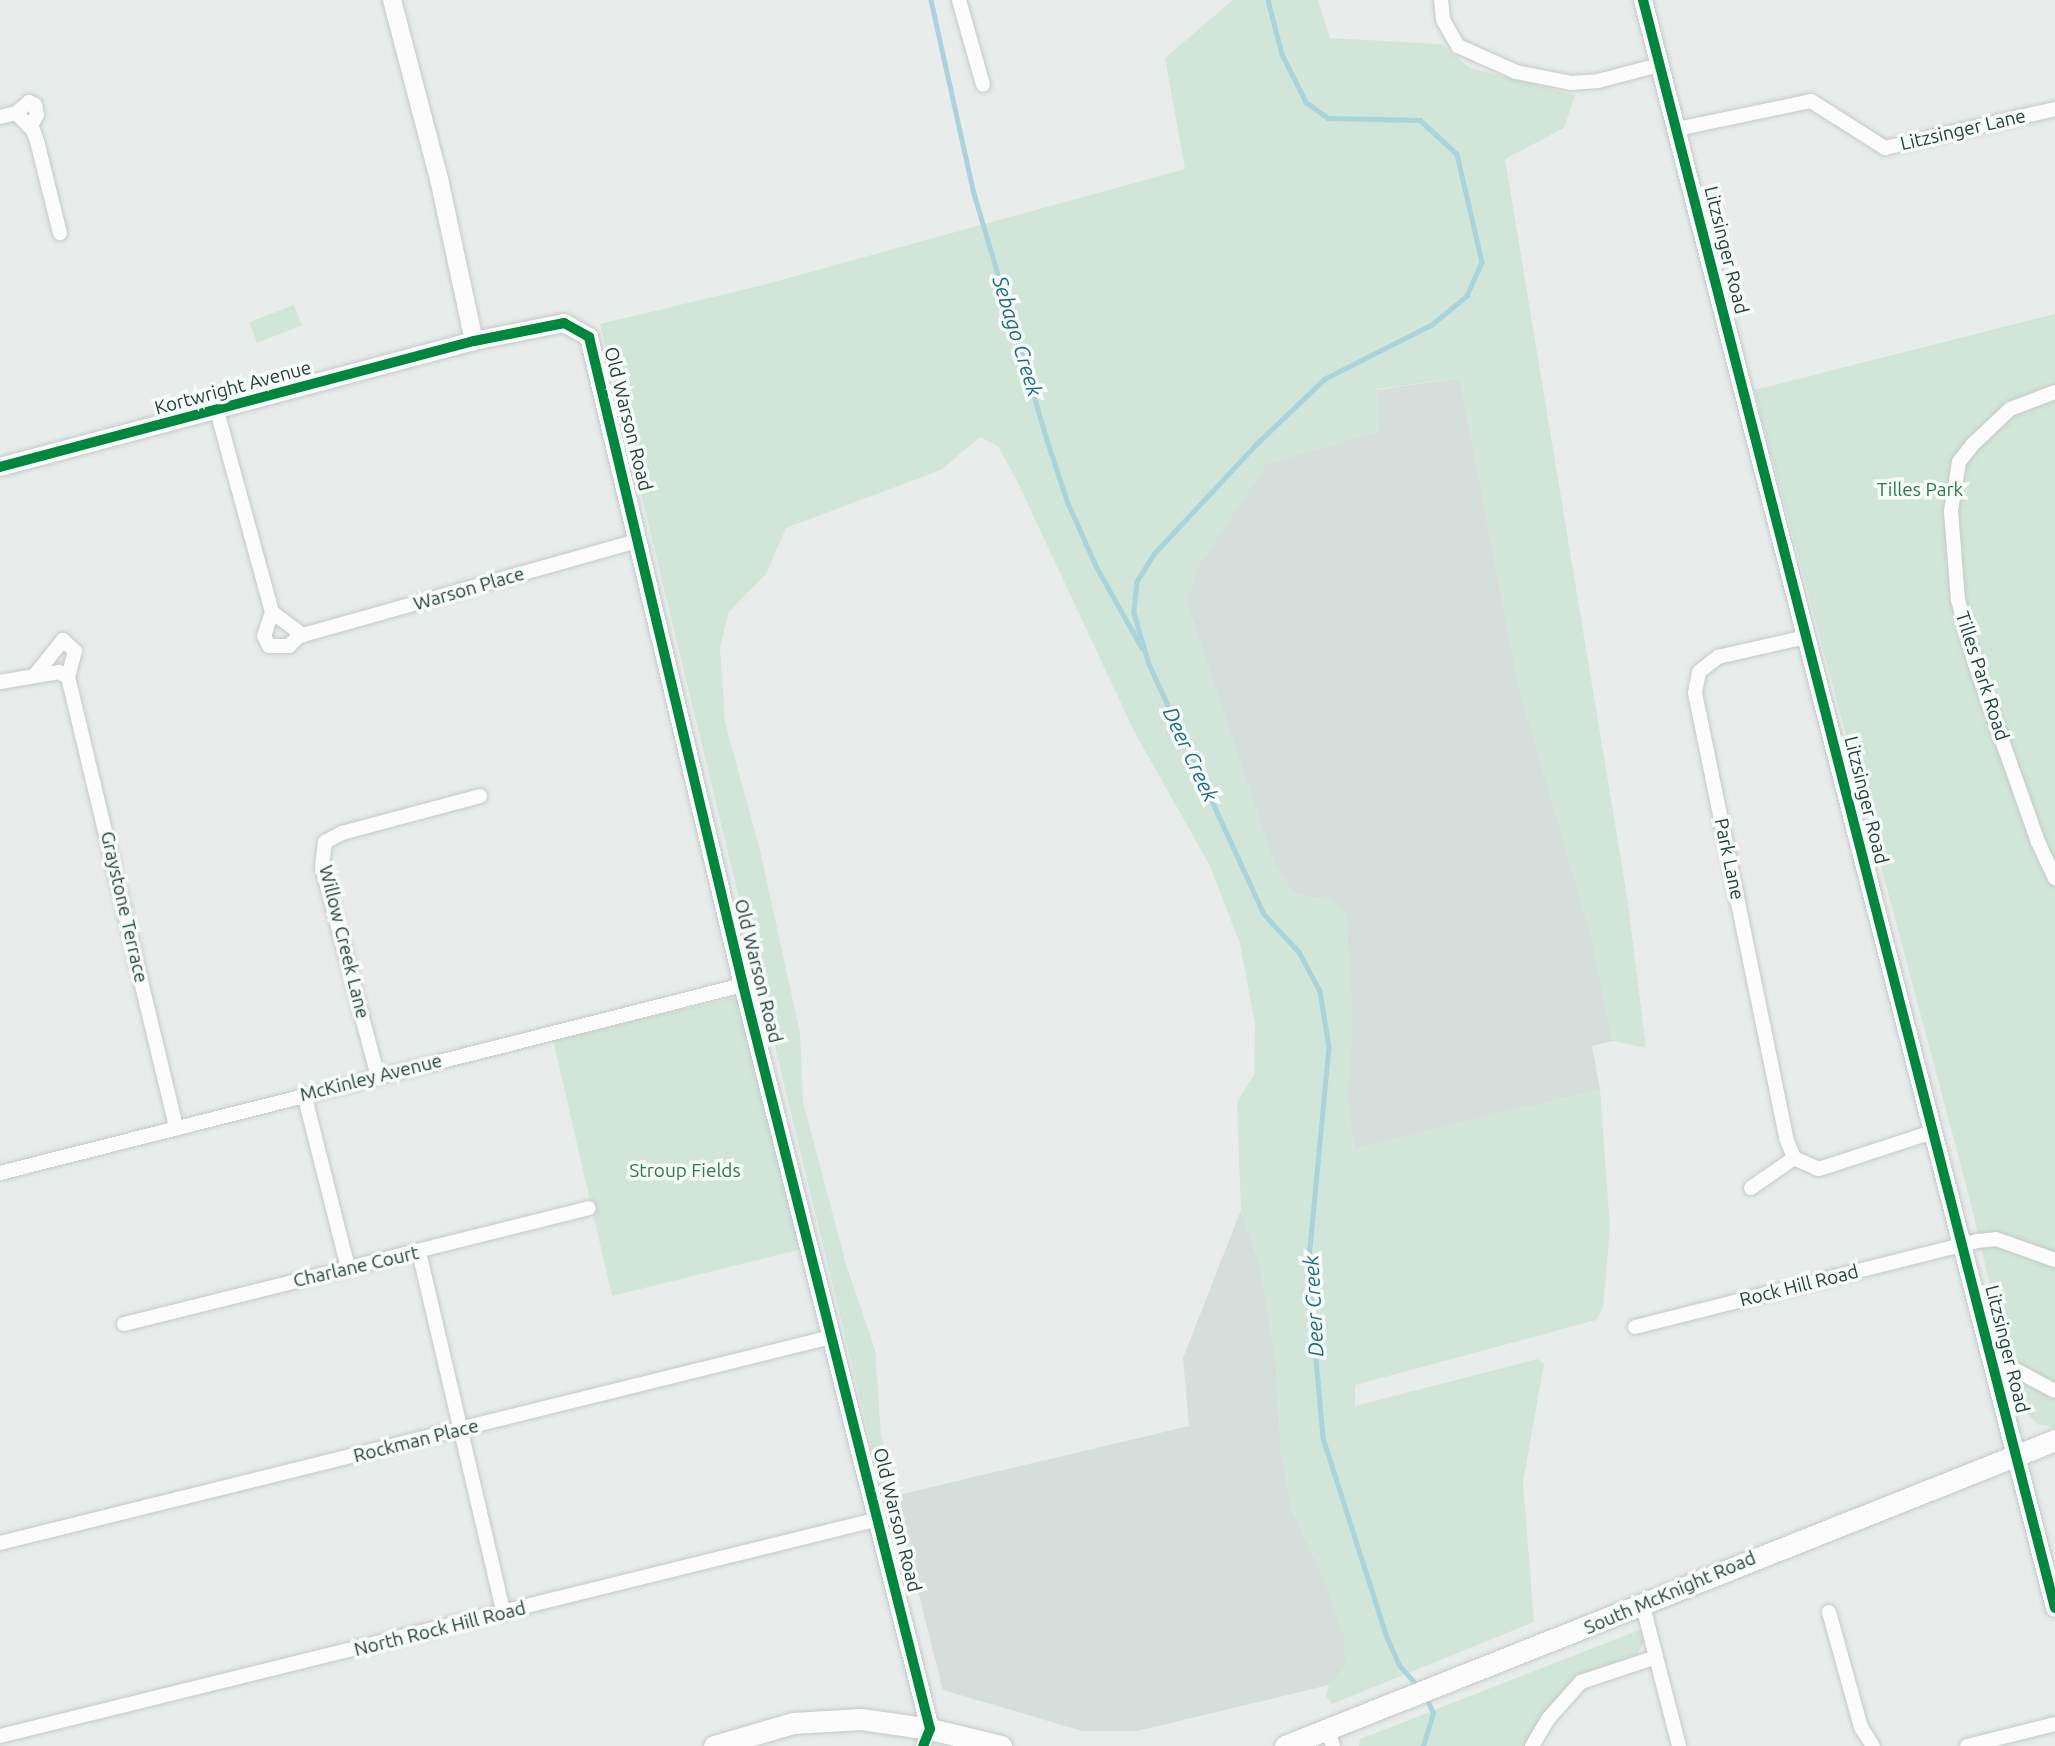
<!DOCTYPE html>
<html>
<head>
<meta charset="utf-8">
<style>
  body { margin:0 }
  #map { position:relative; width:2055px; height:1746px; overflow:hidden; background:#e8edeb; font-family:Ubuntu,sans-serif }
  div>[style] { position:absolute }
  .built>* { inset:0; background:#d6dedb }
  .green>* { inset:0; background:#d1e6d8; transform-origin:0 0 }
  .stream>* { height:4.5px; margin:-2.25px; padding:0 2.25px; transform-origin:2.25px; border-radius:2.25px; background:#a9d4db }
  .roads { filter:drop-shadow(0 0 2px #c5cac8) drop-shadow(0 0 2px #c5cac8) }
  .minor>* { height:14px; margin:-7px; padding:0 7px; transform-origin:7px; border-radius:7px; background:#fcfcfc }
  .tertiary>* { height:18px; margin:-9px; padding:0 9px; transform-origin:9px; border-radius:9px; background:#fcfcfc }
  .secondary>* { height:21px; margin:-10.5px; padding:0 10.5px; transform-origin:10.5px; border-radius:10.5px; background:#fcfcfc }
  .cycleway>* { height:10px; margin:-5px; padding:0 5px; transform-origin:5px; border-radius:5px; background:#00873e }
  span { translate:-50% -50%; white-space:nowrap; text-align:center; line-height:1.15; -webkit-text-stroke:7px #f7fbf9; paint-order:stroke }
  .street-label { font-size:19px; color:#24423a }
  .park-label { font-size:19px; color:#2d7a4b }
  .water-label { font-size:21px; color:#1c6f80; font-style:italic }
</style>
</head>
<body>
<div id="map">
  <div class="built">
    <i style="clip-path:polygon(1460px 378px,1519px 687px,1592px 938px,1613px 1041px,1592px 1046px,1600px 1089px,1354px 1150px,1347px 1099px,1352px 1019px,1346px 914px,1332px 901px,1293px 894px,1274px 864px,1186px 601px,1197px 568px,1266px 464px,1379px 431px,1376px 390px)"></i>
    <i style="clip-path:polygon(1241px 1210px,1260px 1265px,1276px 1363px,1281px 1450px,1292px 1510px,1325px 1580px,1345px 1639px,1346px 1665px,1339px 1678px,1329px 1685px,1137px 1731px,1082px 1731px,943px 1690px,894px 1496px,1189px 1426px,1183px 1358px)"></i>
  </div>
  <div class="green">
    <i style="clip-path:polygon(1233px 0,1318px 0,1330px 38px,1441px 44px,1470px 68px,1575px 95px,1564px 128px,1505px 159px,1627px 896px,1646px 1048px,1613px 1041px,1592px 938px,1519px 687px,1460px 378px,1377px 389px,1379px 431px,1266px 464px,1197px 568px,1186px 601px,1274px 864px,1293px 894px,1332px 901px,1346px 914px,1352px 1019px,1347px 1099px,1354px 1150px,1600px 1089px,1610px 1228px,1603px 1309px,1596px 1320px,1355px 1385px,1355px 1406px,1538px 1359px,1544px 1364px,1523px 1482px,1534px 1622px,1332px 1704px,1326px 1696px,1329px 1685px,1346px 1665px,1345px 1639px,1325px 1580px,1292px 1510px,1281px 1450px,1276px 1363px,1260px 1265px,1241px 1210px,1237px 1102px,1254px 1075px,1255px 1024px,1240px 944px,1210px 866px,1134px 731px,1017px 481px,998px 446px,980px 437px,941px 470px,786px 528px,766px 574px,729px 612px,720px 647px,725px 722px,760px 850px,800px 1033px,803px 1102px,846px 1264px,875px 1350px,881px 1435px,896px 1486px,891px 1501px,884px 1497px,600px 324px,759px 286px,1185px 169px,1165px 58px)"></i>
    <i style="left:294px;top:305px;width:22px;height:48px;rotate:69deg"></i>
    <i style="clip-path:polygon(2055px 314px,2055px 1428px,2037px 1424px,2017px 1402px,1970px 1200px,1754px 390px)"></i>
    <i style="clip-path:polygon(732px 998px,743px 1003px,806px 1248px,612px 1296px,553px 1040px)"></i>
    <i style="clip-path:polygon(1642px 1629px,1645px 1640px,1637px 1655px,1598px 1670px,1528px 1746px,1359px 1746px,1360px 1739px)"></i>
  </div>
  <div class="stream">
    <i style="left:931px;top:0;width:195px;rotate:77.5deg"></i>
    <i style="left:973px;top:190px;width:258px;rotate:73.5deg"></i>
    <i style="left:1046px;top:437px;width:70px;rotate:71.6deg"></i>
    <i style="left:1068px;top:503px;width:69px;rotate:66deg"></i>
    <i style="left:1096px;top:566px;width:94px;rotate:60.7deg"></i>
    <i style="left:1268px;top:0;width:56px;rotate:75.5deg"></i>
    <i style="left:1282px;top:54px;width:54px;rotate:63.4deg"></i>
    <i style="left:1306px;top:102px;width:27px;rotate:36deg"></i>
    <i style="left:1328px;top:118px;width:92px;rotate:1.2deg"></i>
    <i style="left:1420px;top:120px;width:50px;rotate:42.6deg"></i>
    <i style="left:1457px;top:154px;width:111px;rotate:77deg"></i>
    <i style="left:1482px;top:262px;width:37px;rotate:114deg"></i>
    <i style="left:1467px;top:296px;width:45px;rotate:140.4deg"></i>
    <i style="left:1432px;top:325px;width:120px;rotate:153.2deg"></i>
    <i style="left:1325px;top:379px;width:91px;rotate:136.3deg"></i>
    <i style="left:1259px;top:442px;width:152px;rotate:133.1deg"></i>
    <i style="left:1155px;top:553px;width:34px;rotate:122deg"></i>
    <i style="left:1137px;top:582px;width:31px;rotate:96deg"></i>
    <i style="left:1134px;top:613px;width:53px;rotate:73.6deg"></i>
    <i style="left:1149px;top:664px;width:275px;rotate:65.3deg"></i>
    <i style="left:1264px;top:914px;width:52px;rotate:47.4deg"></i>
    <i style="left:1299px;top:952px;width:44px;rotate:61.7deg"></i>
    <i style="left:1320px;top:991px;width:57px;rotate:80.9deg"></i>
    <i style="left:1329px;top:1047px;width:223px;rotate:95.4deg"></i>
    <i style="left:1308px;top:1269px;width:170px;rotate:84.9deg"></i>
    <i style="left:1323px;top:1438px;width:209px;rotate:72.2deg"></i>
    <i style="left:1387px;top:1637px;width:32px;rotate:66deg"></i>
    <i style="left:1400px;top:1666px;width:27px;rotate:48deg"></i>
    <i style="left:1423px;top:1746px;width:34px;rotate:-73deg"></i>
    <i style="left:1433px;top:1713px;width:19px;rotate:-115deg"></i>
  </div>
  <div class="roads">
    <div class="minor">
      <i style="left:959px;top:0;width:88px;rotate:74.2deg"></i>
      <i style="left:1441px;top:0;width:20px;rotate:84deg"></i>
      <i style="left:1443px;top:20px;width:30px;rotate:60deg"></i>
      <i style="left:1458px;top:46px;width:64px;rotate:24.1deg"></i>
      <i style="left:1516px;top:72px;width:56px;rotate:11.3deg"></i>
      <i style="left:1571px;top:83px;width:27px;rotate:-4deg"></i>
      <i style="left:1598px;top:81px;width:63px;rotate:-14.7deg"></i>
      <i style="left:16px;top:113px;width:24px;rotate:45deg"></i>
      <i style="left:33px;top:130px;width:12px;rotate:70deg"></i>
      <i style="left:37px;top:141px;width:95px;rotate:76deg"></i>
      <i style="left:16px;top:113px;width:17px;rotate:-40deg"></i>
      <i style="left:29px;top:102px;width:7px;rotate:27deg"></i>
      <i style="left:35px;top:105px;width:10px;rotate:79deg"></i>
      <i style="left:37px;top:115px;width:14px;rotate:120deg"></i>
      <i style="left:0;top:117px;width:16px;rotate:-14deg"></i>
      <i style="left:1677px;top:129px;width:137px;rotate:-11.8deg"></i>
      <i style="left:1811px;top:101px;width:88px;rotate:32.4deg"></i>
      <i style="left:1885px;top:148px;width:174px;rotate:-12.9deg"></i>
      <i style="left:2055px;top:392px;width:48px;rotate:159.3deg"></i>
      <i style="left:2010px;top:409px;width:51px;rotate:136.6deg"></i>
      <i style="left:1973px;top:444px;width:23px;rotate:128deg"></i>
      <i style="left:1959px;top:462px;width:50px;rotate:99.3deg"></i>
      <i style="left:1951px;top:511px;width:89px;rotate:85.5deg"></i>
      <i style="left:1958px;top:600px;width:66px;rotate:75.1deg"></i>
      <i style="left:1975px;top:664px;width:189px;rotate:70.5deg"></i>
      <i style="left:2038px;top:842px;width:40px;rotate:65deg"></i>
      <i style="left:217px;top:411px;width:208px;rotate:74.7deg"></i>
      <i style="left:272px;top:612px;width:39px;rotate:37deg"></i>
      <i style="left:303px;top:635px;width:348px;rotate:-15.7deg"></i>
      <i style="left:272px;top:612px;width:25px;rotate:108deg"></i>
      <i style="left:264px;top:636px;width:11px;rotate:63deg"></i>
      <i style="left:269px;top:646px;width:20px"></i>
      <i style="left:289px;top:646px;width:17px;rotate:-45deg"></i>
      <i style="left:1806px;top:637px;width:90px;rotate:167.2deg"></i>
      <i style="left:1718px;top:657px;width:24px;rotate:142deg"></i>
      <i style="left:1699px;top:672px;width:21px;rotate:101deg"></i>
      <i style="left:1695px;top:693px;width:454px;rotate:78.4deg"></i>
      <i style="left:1786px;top:1138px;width:22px;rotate:68deg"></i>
      <i style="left:1794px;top:1158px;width:27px;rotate:24deg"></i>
      <i style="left:1819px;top:1169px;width:119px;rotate:-18.1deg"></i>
      <i style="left:35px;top:675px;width:45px;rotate:-51.3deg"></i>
      <i style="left:63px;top:640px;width:16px;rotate:43deg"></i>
      <i style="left:75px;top:651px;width:27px;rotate:105deg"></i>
      <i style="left:0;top:682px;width:60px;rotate:-9.6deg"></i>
      <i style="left:59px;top:672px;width:10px;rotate:29deg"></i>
      <i style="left:68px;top:677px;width:464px;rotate:76.5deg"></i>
      <i style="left:378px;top:1077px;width:218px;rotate:-104.9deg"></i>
      <i style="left:322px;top:866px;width:24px;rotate:-83deg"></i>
      <i style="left:325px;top:842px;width:19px;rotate:-28deg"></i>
      <i style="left:342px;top:833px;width:143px;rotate:-15deg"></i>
      <i style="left:304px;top:1094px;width:179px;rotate:75.8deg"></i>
      <i style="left:0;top:1173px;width:766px;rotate:-14.2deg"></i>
      <i style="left:1751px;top:1188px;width:52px;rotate:-34.9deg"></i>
      <i style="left:419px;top:1252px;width:371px;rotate:76.8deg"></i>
      <i style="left:124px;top:1324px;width:479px;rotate:-14deg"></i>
      <i style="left:1635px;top:1327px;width:354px;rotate:-14.1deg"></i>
      <i style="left:1978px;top:1241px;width:18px;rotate:-6deg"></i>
      <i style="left:1996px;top:1239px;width:63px;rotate:19.6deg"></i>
      <i style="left:1991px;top:1357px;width:72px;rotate:28deg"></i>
      <i style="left:0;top:1543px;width:856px;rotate:-13.92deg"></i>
      <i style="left:1829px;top:1612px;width:119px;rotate:74.5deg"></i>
      <i style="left:1861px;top:1727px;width:22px;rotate:58deg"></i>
      <i style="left:1656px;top:1657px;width:92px;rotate:75.5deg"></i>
      <i style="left:1328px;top:1729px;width:18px;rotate:74deg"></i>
      <i style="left:0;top:1736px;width:905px;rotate:-13.87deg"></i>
      <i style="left:923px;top:1746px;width:18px;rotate:-68deg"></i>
      <i style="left:1532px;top:1746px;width:31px;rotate:-59deg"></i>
      <i style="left:1548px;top:1719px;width:50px;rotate:-48.3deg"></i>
      <i style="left:1581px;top:1682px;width:79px;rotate:-18.4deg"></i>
      <i style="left:1656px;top:1657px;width:53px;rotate:-104.3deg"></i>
      <i style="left:1967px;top:1746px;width:91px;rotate:-14deg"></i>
    </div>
    <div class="tertiary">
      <i style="left:392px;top:0;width:185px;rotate:75.3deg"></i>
      <i style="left:439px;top:179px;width:166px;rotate:77.8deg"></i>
      <i style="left:1643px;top:0;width:1660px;rotate:75.63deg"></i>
      <i style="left:0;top:467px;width:490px;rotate:-14.9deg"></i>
      <i style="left:474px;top:341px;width:92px;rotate:-11.3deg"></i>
      <i style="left:564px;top:323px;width:29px;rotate:29deg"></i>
      <i style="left:589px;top:337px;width:666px;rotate:76.63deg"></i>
      <i style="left:743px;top:985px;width:767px;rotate:75.89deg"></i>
    </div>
    <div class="secondary">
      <i style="left:714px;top:1746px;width:82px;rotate:-16.2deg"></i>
      <i style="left:793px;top:1723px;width:68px;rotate:-3.4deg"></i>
      <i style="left:861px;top:1719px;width:70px;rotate:8.2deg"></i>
      <i style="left:930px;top:1729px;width:73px;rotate:13.5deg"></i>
      <i style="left:1285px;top:1746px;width:829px;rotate:-21.67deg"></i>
    </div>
  </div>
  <div class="cycleway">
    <i style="left:1643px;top:0;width:1660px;rotate:75.63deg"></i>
    <i style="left:0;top:467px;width:490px;rotate:-14.9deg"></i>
    <i style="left:474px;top:341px;width:92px;rotate:-11.3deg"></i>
    <i style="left:564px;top:323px;width:29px;rotate:29deg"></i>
    <i style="left:589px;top:337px;width:666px;rotate:76.63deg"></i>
    <i style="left:743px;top:985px;width:767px;rotate:75.89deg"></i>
    <i style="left:930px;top:1729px;width:18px;rotate:112deg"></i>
  </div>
  <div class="street-label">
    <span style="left:1963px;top:130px;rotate:-13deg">Litzsinger Lane</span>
    <span style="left:1726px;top:250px;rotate:76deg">Litzsinger Road</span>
    <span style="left:233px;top:388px;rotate:-15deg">Kortwright Avenue</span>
    <span style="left:628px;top:419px;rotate:76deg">Old Warson Road</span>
    <span style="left:469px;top:589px;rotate:-16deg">Warson Place</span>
    <span style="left:1982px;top:676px;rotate:72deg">Tilles Park Road</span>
    <span style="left:1866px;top:800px;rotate:76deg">Litzsinger Road</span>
    <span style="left:1729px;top:859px;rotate:78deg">Park Lane</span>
    <span style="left:124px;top:907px;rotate:77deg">Graystone Terrace</span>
    <span style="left:344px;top:942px;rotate:76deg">Willow Creek Lane</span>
    <span style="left:758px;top:971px;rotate:76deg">Old Warson Road</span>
    <span style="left:371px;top:1078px;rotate:-14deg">McKinley Avenue</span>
    <span style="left:356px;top:1267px;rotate:-13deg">Charlane Court</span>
    <span style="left:1799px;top:1286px;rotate:-14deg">Rock Hill Road</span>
    <span style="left:2007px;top:1349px;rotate:76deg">Litzsinger Road</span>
    <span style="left:416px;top:1441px;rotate:-14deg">Rockman Place</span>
    <span style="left:897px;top:1520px;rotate:76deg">Old Warson Road</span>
    <span style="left:1670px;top:1593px;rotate:-23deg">South McKnight Road</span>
    <span style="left:440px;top:1629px;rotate:-14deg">North Rock Hill Road</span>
  </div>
  <div class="park-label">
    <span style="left:1920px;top:490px">Tilles Park</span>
    <span style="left:685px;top:1171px">Stroup Fields</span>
  </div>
  <div class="water-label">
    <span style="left:1018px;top:336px;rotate:73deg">Sebago Creek</span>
    <span style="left:1191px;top:754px;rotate:65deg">Deer Creek</span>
    <span style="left:1313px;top:1306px;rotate:-93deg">Deer Creek</span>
  </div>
</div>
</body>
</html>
